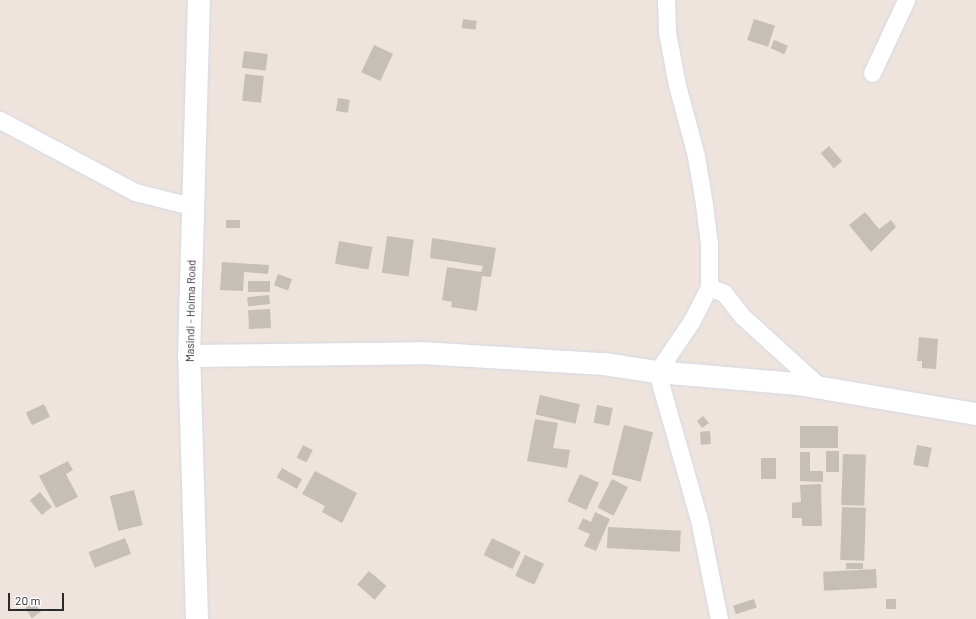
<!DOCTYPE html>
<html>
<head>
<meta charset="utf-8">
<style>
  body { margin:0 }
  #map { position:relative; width:976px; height:619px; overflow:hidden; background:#eee3dd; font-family:Barlow,sans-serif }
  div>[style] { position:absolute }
  .building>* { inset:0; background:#c6bfb8; transform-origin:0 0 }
  .roads { filter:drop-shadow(0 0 1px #d2d9e5) drop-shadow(0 0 1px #d2d9e5) }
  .street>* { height:17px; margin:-8.5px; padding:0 8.5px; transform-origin:8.5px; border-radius:8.5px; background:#fff }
  .secondary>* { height:22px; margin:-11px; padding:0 11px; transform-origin:11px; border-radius:11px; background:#fff }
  span { translate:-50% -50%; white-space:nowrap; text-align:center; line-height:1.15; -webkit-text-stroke:3.5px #fff; paint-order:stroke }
  .street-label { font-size:11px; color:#2b2b2b }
  .scale { position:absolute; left:8px; top:593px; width:56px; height:18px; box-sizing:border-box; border:2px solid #2b2b2b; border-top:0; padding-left:5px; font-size:12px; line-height:14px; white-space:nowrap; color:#2b2b2b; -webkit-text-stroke:3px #fff; paint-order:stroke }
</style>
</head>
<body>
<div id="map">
  <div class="building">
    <i style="left:463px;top:19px;width:14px;height:9px;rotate:8deg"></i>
    <i style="left:754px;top:19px;width:22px;height:22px;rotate:18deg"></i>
    <i style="left:774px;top:40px;width:15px;height:9px;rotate:23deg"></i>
    <i style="left:374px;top:45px;width:21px;height:30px;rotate:25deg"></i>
    <i style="left:244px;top:51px;width:24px;height:17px;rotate:7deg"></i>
    <i style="left:245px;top:74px;width:19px;height:27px;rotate:6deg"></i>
    <i style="left:338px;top:98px;width:12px;height:13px;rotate:9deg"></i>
    <i style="left:829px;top:146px;width:20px;height:11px;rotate:49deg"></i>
    <i style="clip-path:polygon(865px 212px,879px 229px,891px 220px,896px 227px,871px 252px,849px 225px)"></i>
    <i style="left:226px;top:220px;width:14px;height:8px"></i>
    <i style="left:387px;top:236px;width:27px;height:37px;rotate:8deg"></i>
    <i style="clip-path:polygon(432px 238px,496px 248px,491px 277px,482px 276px,477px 311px,451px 307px,452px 302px,442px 300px,447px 267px,481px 272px,483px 266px,430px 258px)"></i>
    <i style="left:339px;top:241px;width:34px;height:23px;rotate:10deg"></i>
    <i style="clip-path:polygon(222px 262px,269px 265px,268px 274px,244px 272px,243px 291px,220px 290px)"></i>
    <i style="left:278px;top:274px;width:15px;height:12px;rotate:20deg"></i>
    <i style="left:248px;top:281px;width:22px;height:11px"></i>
    <i style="left:269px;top:295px;width:9px;height:22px;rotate:84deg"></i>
    <i style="left:270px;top:309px;width:19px;height:22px;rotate:87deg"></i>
    <i style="clip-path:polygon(919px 337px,938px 339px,936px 369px,922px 368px,922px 361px,917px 361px)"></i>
    <i style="left:540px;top:395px;width:41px;height:20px;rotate:13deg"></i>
    <i style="left:44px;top:404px;width:14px;height:20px;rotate:65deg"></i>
    <i style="left:597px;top:405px;width:16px;height:18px;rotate:11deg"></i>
    <i style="clip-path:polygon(703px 416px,709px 423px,702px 428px,697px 421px)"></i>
    <i style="clip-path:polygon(535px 419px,558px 423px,553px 448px,570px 450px,567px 468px,527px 461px)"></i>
    <i style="left:624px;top:425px;width:30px;height:51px;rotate:14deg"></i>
    <i style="left:800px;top:426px;width:38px;height:22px"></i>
    <i style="left:710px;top:431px;width:13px;height:10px;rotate:86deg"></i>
    <i style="left:303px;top:445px;width:11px;height:14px;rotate:27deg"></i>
    <i style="left:917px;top:445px;width:15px;height:20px;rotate:11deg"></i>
    <i style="left:826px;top:451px;width:13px;height:21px"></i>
    <i style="clip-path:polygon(800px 452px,810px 452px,810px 471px,823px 471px,823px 482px,800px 481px)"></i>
    <i style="left:843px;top:454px;width:23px;height:51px;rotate:2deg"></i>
    <i style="left:761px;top:458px;width:15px;height:21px"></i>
    <i style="clip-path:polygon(68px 461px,73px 470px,66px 474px,78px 497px,56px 508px,39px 476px)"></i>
    <i style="left:282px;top:468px;width:23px;height:11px;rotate:29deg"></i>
    <i style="clip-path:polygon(315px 471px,357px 493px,342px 523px,322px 512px,325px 506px,302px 494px)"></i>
    <i style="left:580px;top:474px;width:21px;height:30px;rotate:25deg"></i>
    <i style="left:612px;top:479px;width:18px;height:32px;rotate:27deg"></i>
    <i style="clip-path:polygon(821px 484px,822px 526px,802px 526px,802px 518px,792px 518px,792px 503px,801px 502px,800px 485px)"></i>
    <i style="left:134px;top:490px;width:36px;height:25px;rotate:76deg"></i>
    <i style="left:40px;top:492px;width:19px;height:13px;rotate:51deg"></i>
    <i style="left:842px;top:507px;width:24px;height:53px;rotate:2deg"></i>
    <i style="clip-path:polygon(595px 512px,610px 519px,596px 551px,584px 546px,590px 534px,578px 529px,583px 518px,591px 522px)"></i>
    <i style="left:608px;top:527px;width:73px;height:21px;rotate:3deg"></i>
    <i style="left:125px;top:538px;width:17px;height:39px;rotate:69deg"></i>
    <i style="left:492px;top:538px;width:32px;height:19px;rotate:26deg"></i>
    <i style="left:525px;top:555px;width:21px;height:23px;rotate:25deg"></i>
    <i style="left:846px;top:563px;width:17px;height:6px"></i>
    <i style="left:876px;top:569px;width:19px;height:53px;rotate:87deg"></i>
    <i style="left:369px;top:571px;width:23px;height:18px;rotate:41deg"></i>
    <i style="left:754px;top:599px;width:9px;height:22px;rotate:72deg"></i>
    <i style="left:886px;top:599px;width:10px;height:10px"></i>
    <i style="left:34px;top:602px;width:12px;height:11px;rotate:55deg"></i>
  </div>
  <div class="roads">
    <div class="street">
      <i style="left:666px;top:0;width:32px;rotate:88deg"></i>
      <i style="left:667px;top:32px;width:54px;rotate:79.3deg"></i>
      <i style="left:677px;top:85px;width:73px;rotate:75deg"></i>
      <i style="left:696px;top:156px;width:49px;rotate:80.5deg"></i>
      <i style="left:704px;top:204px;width:39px;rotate:83deg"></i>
      <i style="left:709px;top:243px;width:44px;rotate:90deg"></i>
      <i style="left:709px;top:287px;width:16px;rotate:22deg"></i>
      <i style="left:724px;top:293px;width:29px;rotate:52deg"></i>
      <i style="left:742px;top:316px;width:105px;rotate:42.3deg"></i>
      <i style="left:872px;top:73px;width:81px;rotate:-65deg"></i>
      <i style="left:0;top:120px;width:153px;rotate:28.1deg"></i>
      <i style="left:135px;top:192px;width:62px;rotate:14deg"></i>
      <i style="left:709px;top:287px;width:39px;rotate:117deg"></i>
      <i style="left:691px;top:322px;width:60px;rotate:124.2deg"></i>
      <i style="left:657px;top:372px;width:153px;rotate:74.1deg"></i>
      <i style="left:699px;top:519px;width:102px;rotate:78.7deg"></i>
    </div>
    <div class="secondary">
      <i style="left:189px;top:356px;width:233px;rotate:-0.7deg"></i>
      <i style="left:422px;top:353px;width:182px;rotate:3.5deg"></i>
      <i style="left:604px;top:364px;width:54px;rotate:8.6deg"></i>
      <i style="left:657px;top:372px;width:142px;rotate:4.9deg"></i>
      <i style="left:798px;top:384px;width:181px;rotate:9.6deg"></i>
      <i style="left:197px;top:619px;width:263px;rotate:-91.7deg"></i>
      <i style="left:189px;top:356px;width:356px;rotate:-88.4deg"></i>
    </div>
  </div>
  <div class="street-label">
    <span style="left:191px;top:311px;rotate:-89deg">Masindi - Hoima Road</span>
  </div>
  <div class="scale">20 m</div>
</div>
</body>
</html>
